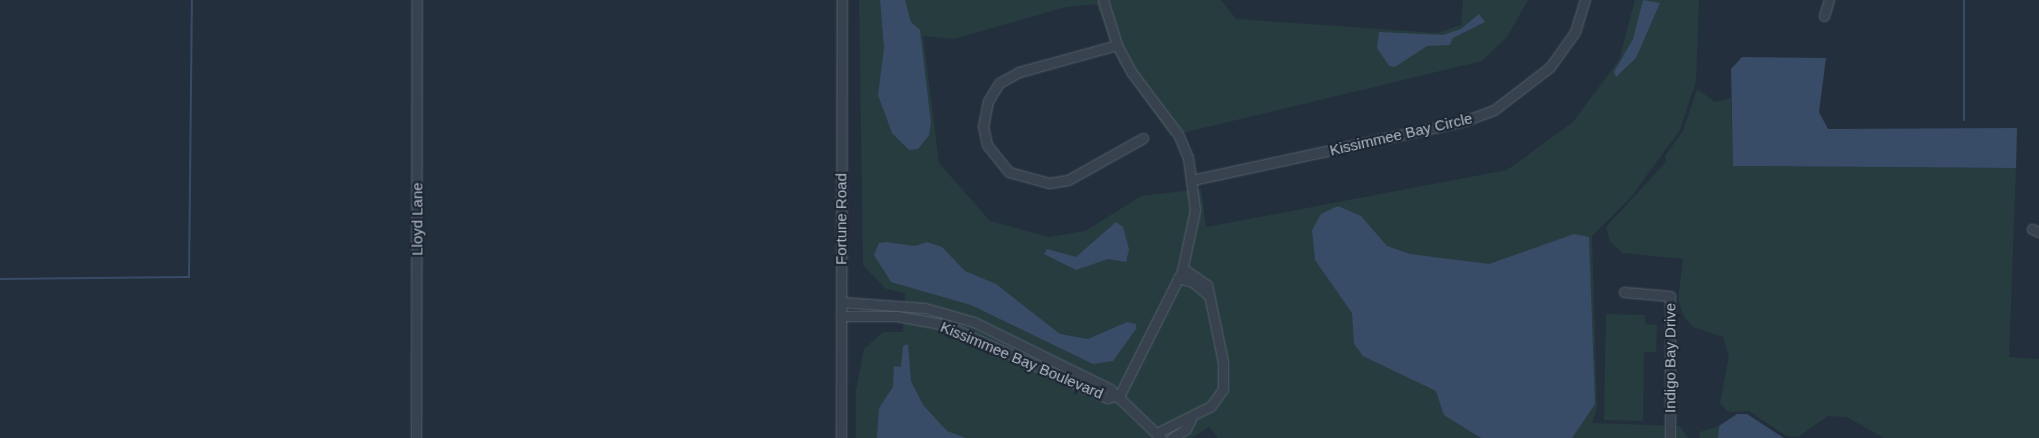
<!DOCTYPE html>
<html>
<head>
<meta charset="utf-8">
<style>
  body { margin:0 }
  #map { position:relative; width:2039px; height:438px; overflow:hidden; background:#242f3e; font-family:Arial,sans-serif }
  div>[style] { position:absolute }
  .green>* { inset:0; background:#263c3f }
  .water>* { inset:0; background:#394c67 }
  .stream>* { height:2px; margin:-1px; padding:0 1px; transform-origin:1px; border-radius:1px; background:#394c67 }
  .roads { filter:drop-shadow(0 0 1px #565f6c) drop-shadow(0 0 1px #565f6c) }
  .minor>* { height:9px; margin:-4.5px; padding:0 4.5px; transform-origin:4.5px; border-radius:4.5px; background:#38414e }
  span { translate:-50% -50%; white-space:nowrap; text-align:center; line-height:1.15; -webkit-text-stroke:4.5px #1d2633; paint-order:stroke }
  .street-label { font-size:15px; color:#b4bcc9 }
</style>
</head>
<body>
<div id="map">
  <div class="green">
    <i style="clip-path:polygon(859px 0,1221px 0,1236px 19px,1437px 33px,1461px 25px,1463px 0,1528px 0,1507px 37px,1482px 61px,1170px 136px,1119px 63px,1096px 4px,1066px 7px,954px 39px,923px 36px,939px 163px,990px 221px,1049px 237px,1085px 231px,1141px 196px,1201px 189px,1206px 227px,1507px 170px,1573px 122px,1619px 60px,1635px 0,1699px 0,1696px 81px,1680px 130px,1631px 197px,1592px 236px,1597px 408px,1592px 423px,1680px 426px,1688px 438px,1218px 438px,1209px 427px,1192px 438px,856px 438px,856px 390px,864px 349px,883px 332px,903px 332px,905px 293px,886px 289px,863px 265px)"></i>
    <i style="clip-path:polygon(1697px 89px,1715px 102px,1731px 98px,1733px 166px,2016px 168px,2009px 357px,2039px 359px,2039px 438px,1884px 438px,1847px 417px,1828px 416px,1798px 437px,1786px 436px,1749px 411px,1728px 412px,1720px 403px,1729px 356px,1723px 337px,1693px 327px,1684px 317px,1678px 299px,1683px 259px,1623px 253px,1610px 242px,1606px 227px,1666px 162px,1665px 156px,1683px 131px)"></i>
    <i style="clip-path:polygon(1606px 314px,1645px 315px,1645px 324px,1657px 325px,1656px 352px,1644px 352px,1643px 421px,1604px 420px)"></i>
    <i style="clip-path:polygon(1719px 426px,1718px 438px,1699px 438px,1700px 432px)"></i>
  </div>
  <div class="water">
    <i style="clip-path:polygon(880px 0,905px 0,911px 22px,920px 30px,931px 123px,929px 135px,918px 149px,909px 150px,892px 133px,878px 95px,884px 48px)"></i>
    <i style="clip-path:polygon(1643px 0,1660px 3px,1636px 58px,1616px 77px,1614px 72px,1633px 39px)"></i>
    <i style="clip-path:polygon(1479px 14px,1485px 22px,1453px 38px,1450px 45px,1427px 46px,1395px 67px,1389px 66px,1377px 48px,1379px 32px,1443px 35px,1461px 29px)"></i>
    <i style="clip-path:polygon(1742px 57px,1826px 58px,1819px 112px,1828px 129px,2017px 128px,2016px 168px,1733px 166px,1731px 69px)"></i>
    <i style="clip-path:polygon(1338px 206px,1361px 216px,1387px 246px,1410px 254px,1489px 264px,1574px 234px,1589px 237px,1595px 404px,1572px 438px,1481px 438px,1444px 415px,1436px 391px,1363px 356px,1354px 344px,1352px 313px,1315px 260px,1312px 230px,1321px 214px)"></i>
    <i style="clip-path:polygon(1116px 222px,1123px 227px,1129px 249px,1126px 262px,1108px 259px,1076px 270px,1044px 254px,1047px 249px,1076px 257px)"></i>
    <i style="clip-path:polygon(886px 242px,915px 246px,927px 242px,942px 247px,965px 271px,996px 284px,1060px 334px,1088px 339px,1127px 322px,1136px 324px,1136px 329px,1113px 361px,1093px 364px,971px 305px,891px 282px,874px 255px,879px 243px)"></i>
    <i style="clip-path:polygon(908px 344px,911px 381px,923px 405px,947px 431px,966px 438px,877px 438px,879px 408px,893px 387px,894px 366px,901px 367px,903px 346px)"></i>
    <i style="clip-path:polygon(1737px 414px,1747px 414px,1784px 438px,1718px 438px,1719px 426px)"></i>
  </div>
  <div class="stream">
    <i style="left:1964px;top:0;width:120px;rotate:90deg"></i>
    <i style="left:0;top:279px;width:189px;rotate:-0.6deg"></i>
    <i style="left:189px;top:277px;width:277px;rotate:-89.4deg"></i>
  </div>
  <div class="roads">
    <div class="minor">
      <i style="left:1103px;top:0;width:47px;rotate:72.7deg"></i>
      <i style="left:1117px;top:45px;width:32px;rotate:62deg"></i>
      <i style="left:1132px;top:73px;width:76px;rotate:53deg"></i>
      <i style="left:1178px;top:134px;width:26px;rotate:67deg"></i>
      <i style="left:1188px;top:158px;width:52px;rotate:82.3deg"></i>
      <i style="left:1195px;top:210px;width:62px;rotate:102deg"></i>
      <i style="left:1182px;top:271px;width:142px;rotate:116.7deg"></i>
      <i style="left:1824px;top:16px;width:17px;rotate:-73deg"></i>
      <i style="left:1117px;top:45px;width:102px;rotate:164.6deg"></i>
      <i style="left:1019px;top:72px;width:23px;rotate:151deg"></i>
      <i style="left:999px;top:83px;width:21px;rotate:121deg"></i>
      <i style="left:988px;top:101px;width:25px;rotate:101deg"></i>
      <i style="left:983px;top:126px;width:19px;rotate:78deg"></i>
      <i style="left:987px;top:145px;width:35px;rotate:51deg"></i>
      <i style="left:1009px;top:172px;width:41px;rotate:15.4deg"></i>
      <i style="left:1049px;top:183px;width:19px;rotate:-9deg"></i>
      <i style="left:1068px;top:180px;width:86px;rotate:-29.2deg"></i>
      <i style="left:1192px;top:180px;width:278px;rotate:-12.2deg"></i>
      <i style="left:1464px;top:121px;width:32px;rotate:-20deg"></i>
      <i style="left:1494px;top:110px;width:71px;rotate:-37.5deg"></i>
      <i style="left:1550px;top:67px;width:43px;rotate:-54.5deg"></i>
      <i style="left:1575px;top:32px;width:34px;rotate:-73deg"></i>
      <i style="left:2032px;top:229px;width:8px;rotate:23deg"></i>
      <i style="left:1178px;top:278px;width:16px;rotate:15deg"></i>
      <i style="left:1193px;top:282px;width:21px;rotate:41deg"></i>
      <i style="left:1624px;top:292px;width:46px;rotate:5deg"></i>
      <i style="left:1670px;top:296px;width:142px;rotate:90deg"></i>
      <i style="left:841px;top:302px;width:84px;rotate:4.1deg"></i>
      <i style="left:925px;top:308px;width:51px;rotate:15.9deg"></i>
      <i style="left:974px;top:322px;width:152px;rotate:26.2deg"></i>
      <i style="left:1110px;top:389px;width:71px;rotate:43.9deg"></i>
      <i style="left:841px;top:316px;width:56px"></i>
      <i style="left:897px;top:316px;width:50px;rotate:10.4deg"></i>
      <i style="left:946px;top:325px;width:177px;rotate:24.4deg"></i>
      <i style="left:1107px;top:398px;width:7px;rotate:-16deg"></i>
      <i style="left:1157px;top:433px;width:60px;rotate:-26.6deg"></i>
      <i style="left:1211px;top:406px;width:21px;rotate:-55deg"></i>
      <i style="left:1223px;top:389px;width:27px;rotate:-90deg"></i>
      <i style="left:1223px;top:362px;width:79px;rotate:-101.7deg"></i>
      <i style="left:1207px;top:285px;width:29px;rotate:-145deg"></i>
      <i style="left:416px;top:438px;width:438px;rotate:-89.9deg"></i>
      <i style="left:841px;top:438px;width:438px;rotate:-89.9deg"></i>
      <i style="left:1172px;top:438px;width:17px;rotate:-33deg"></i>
      <i style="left:1186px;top:429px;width:11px;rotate:-63deg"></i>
    </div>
  </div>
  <div class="street-label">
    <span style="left:1401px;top:134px;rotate:-13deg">Kissimmee Bay Circle</span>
    <span style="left:417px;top:219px;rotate:-90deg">Lloyd Lane</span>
    <span style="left:841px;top:219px;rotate:-90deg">Fortune Road</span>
    <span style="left:1670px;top:358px;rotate:-90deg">Indigo Bay Drive</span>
    <span style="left:1022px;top:360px;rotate:23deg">Kissimmee Bay Boulevard</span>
  </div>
</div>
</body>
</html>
